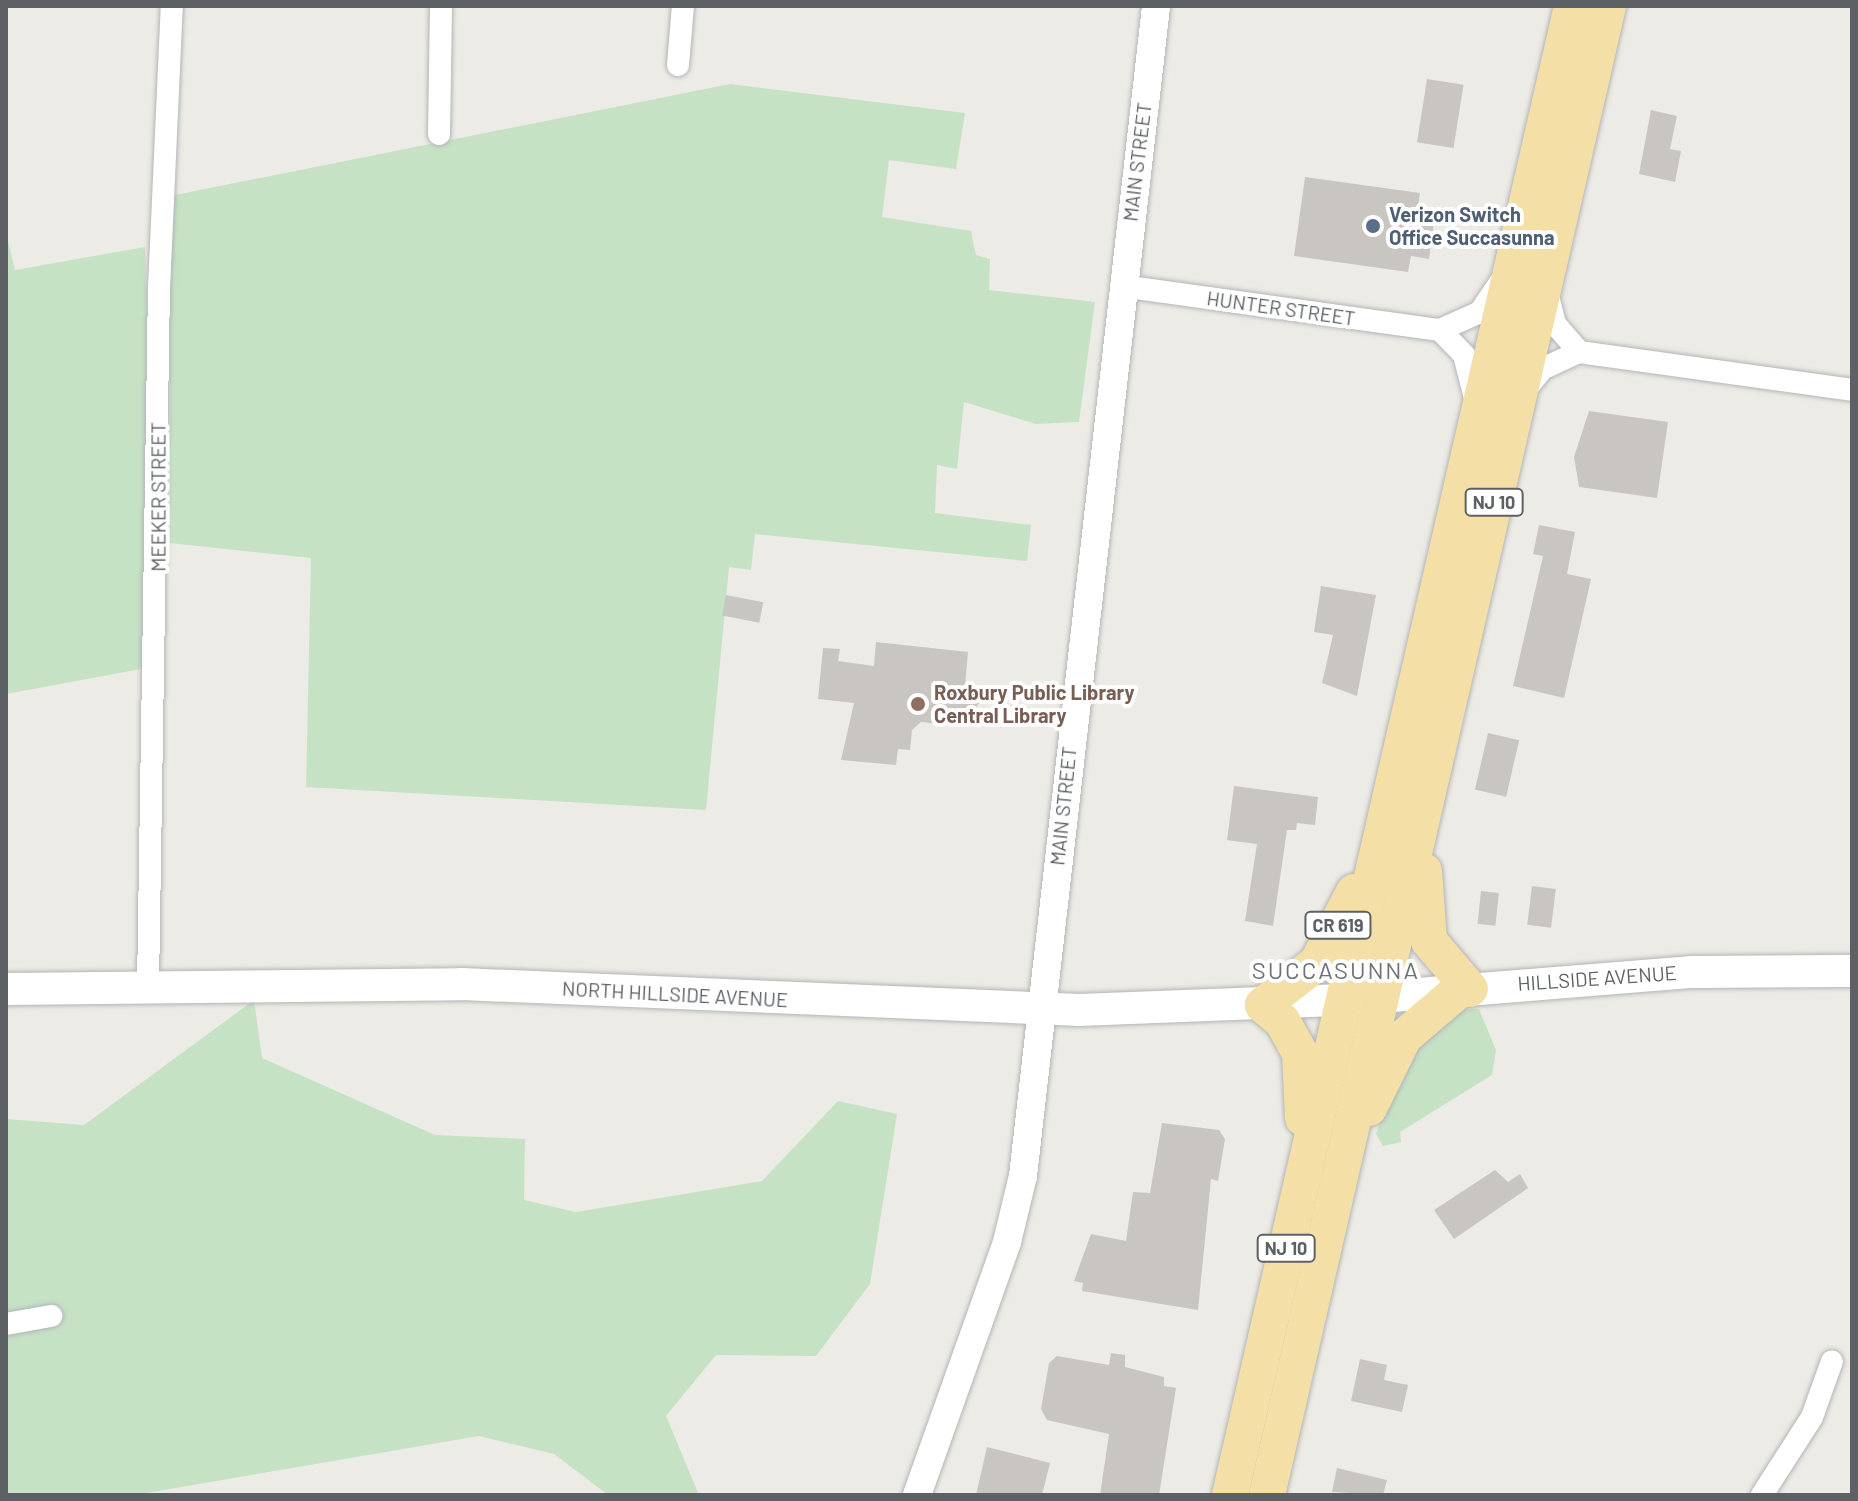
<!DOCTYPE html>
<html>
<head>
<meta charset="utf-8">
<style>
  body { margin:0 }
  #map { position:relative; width:1858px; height:1501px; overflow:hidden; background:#edebe5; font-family:Barlow,sans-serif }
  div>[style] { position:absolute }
  .green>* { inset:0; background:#c6e2c5 }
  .building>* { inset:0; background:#c9c6c2; transform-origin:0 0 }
  .roads { filter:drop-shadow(0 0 2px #b2b5b8) drop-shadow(0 0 2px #b2b5b8) }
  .minor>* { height:22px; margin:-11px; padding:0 11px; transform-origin:11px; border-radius:11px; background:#fff }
  .tertiary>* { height:28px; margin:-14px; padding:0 14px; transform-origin:14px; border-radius:14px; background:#fff }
  .secondary>* { height:32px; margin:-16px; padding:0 16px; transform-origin:16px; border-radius:16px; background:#fff }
  .trunk>* { height:36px; margin:-18px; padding:0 18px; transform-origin:18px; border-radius:18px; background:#f4e0a6 }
  .dots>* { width:22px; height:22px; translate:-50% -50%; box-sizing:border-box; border:4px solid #fff; border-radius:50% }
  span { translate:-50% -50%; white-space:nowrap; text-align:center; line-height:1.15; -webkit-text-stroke:8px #fff; paint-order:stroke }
  .shield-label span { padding:2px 6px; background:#fff; border:2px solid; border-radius:6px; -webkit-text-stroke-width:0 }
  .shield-label { font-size:18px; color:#5d6064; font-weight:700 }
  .street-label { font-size:20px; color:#5d6064 }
  .service-label { font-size:20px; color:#4e5e75; font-weight:700 }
  .left { translate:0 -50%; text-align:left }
  .education-label { font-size:20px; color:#785e54; font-weight:700 }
  .quarter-label { font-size:24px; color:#6e7276; letter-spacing:2px }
  .frame { position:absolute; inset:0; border:8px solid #5d6064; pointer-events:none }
</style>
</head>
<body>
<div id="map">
  <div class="green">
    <i style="clip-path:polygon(730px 84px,965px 113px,956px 169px,889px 160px,882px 217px,971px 231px,976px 255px,990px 259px,989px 290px,1095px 302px,1079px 422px,1036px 424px,964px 402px,957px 469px,937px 465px,935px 513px,1031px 525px,1027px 561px,755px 534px,751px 570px,729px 567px,706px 810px,306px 787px,311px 558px,170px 543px,170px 196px)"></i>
    <i style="clip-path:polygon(6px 233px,15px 270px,145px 247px,154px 540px,152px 667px,6px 694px)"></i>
    <i style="clip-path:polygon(254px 1000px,262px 1058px,435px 1135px,525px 1139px,524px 1200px,576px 1212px,762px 1181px,838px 1101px,897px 1114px,870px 1284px,816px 1356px,716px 1355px,666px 1416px,699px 1495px,608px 1495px,554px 1454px,479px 1436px,135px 1495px,6px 1495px,6px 1119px,84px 1125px)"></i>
    <i style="clip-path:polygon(1479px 1009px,1496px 1050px,1492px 1075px,1400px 1132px,1401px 1142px,1383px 1146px,1376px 1134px,1403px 1058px,1454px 1010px)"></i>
  </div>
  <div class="building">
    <i style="left:1427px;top:79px;width:37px;height:64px;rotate:9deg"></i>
    <i style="clip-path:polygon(1651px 110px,1677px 116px,1670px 149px,1681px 151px,1675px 182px,1639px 174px)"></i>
    <i style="clip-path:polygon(1305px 177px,1420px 193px,1417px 212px,1435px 214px,1429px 259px,1411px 256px,1408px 272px,1294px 256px)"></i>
    <i style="clip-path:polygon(1589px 411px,1668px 422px,1657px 498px,1579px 487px,1574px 457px)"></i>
    <i style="clip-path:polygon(1539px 525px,1575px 532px,1567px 574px,1591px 579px,1564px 698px,1513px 686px,1543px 556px,1533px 554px)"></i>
    <i style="clip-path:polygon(1321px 586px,1376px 595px,1357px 696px,1322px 683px,1333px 635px,1314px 632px)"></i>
    <i style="left:726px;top:595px;width:38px;height:21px;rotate:11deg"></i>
    <i style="clip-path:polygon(876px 642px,968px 652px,965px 685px,984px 696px,973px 712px,938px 710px,940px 724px,921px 722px,912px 730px,910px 750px,898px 749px,896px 765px,841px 760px,854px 703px,818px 699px,823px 648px,840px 649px,838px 661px,874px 666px)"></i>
    <i style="left:1488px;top:733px;width:32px;height:58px;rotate:13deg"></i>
    <i style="clip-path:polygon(1234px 786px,1318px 797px,1315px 825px,1297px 823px,1296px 830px,1287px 830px,1273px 926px,1245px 921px,1257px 844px,1227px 840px)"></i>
    <i style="left:1532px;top:886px;width:24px;height:39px;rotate:7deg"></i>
    <i style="left:1481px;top:891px;width:18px;height:33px;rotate:6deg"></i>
    <i style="clip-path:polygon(1162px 1123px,1219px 1130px,1225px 1139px,1218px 1181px,1211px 1179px,1198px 1310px,1082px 1291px,1083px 1283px,1074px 1281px,1091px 1234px,1126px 1241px,1133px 1192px,1150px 1193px)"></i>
    <i style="clip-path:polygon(1495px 1170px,1508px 1182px,1520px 1174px,1528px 1188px,1454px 1239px,1434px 1210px)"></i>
    <i style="clip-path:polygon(1111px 1353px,1125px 1355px,1125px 1367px,1164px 1377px,1164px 1386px,1176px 1388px,1159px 1495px,1100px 1495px,1109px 1434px,1047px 1420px,1041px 1409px,1049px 1363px,1057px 1356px,1109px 1365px)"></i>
    <i style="clip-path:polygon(1360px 1359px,1387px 1365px,1384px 1380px,1408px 1385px,1402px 1412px,1351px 1401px)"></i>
    <i style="clip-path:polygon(987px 1447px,1050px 1463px,1042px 1495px,976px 1495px)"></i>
    <i style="clip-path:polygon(1337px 1468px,1387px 1480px,1383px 1495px,1332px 1492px)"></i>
  </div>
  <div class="roads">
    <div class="minor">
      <i style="left:678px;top:65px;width:59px;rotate:-85.2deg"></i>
      <i style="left:439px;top:134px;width:128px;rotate:-89.1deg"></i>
      <i style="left:1122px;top:286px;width:321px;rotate:7.9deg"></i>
      <i style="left:1440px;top:330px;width:44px;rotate:-24.2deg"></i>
      <i style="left:1480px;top:312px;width:37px;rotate:-56deg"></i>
      <i style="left:1547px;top:292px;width:33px;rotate:76deg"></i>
      <i style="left:1555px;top:324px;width:37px;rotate:49deg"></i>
      <i style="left:1440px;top:330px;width:35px;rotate:46deg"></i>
      <i style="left:1464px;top:355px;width:44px;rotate:75.7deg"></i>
      <i style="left:1526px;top:389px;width:26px;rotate:-51deg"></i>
      <i style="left:1542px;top:369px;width:41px;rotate:-24.7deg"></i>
      <i style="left:1579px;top:352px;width:276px;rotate:7.9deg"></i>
      <i style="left:148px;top:987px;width:699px;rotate:-89.1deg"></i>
      <i style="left:159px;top:288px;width:282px;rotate:-87.4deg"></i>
      <i style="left:6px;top:1324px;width:46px;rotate:-10.1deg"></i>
      <i style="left:1762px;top:1495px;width:93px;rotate:-57.3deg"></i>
      <i style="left:1812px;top:1417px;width:59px;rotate:-70.3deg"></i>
    </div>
    <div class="tertiary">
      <i style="left:917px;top:1495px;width:269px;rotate:-70.4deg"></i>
      <i style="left:1007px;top:1242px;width:68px;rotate:-76.4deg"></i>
      <i style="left:1023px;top:1176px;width:1178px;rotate:-83.51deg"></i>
    </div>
    <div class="secondary">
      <i style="left:6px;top:989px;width:456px;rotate:-0.6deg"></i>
      <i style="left:462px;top:984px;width:618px;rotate:2.41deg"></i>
      <i style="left:1079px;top:1010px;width:264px;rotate:-2.2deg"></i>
      <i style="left:1343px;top:1000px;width:351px;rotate:-4.6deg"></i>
      <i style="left:1693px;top:972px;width:159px;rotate:-0.4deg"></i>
    </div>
    <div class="trunk">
      <i style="left:1424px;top:871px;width:70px;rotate:85.9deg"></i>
      <i style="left:1429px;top:941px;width:63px;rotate:49.5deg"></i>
      <i style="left:1369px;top:1108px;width:79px;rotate:-63.8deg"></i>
      <i style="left:1404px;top:1037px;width:72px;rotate:-40.5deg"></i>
      <i style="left:1303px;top:1118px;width:65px;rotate:-92.6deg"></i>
      <i style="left:1300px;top:1053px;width:37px;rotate:-119deg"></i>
      <i style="left:1282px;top:1021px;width:25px;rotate:-140deg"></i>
      <i style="left:1263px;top:1005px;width:68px;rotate:-37.9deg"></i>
      <i style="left:1317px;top:963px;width:80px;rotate:-62.5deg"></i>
      <i style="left:1230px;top:1495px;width:1528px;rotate:-77.06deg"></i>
      <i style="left:1267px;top:1495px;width:1528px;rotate:-77.1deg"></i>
    </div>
  </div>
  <div class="dots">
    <i style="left:1373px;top:226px;background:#5c6f8a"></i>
    <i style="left:918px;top:704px;background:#8d6e63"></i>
  </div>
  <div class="shield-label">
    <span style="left:1494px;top:502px">NJ 10</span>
    <span style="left:1338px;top:925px">CR 619</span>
    <span style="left:1286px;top:1248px">NJ 10</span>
  </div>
  <div class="street-label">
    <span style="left:1137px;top:162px;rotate:-83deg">MAIN STREET</span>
    <span style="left:1281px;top:308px;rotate:8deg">HUNTER STREET</span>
    <span style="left:158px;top:497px;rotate:-90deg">MEEKER STREET</span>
    <span style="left:1063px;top:806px;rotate:-84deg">MAIN STREET</span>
    <span style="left:1597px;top:978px;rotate:-4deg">HILLSIDE AVENUE</span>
    <span style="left:675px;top:994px;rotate:3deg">NORTH HILLSIDE AVENUE</span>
  </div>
  <div class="service-label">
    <span class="left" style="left:1389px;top:226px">Verizon Switch<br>Office Succasunna</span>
  </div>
  <div class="education-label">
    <span class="left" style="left:934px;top:704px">Roxbury Public Library<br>Central Library</span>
  </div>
  <div class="quarter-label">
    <span style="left:1336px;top:970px">SUCCASUNNA</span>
  </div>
  <div class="frame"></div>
</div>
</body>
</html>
